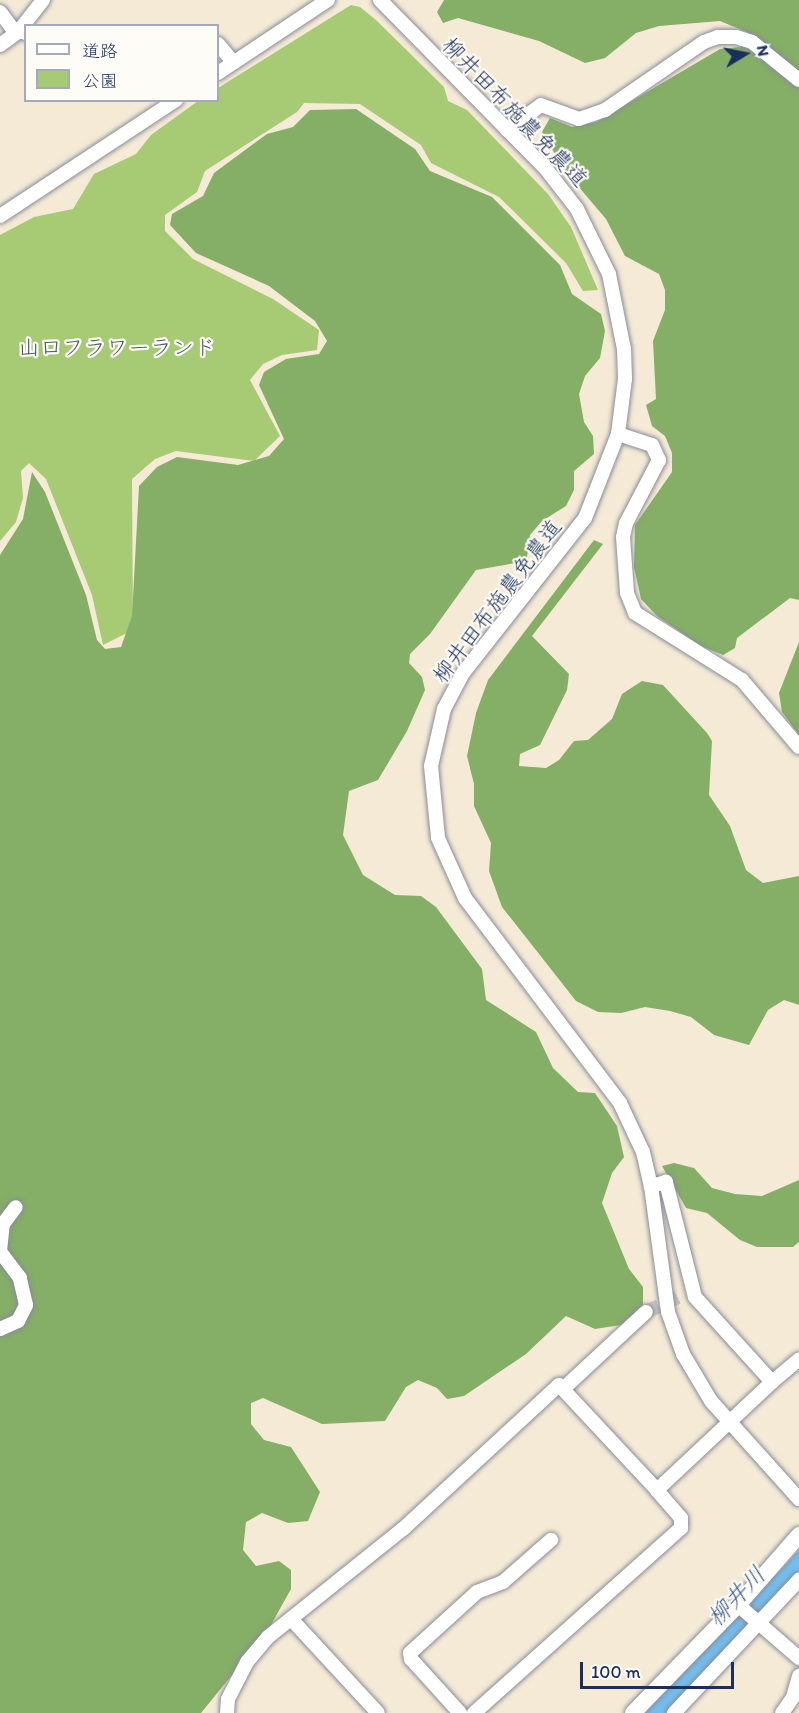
<!DOCTYPE html>
<html>
<head>
<meta charset="utf-8">
<style>
  body { margin:0 }
  #map { position:relative; width:799px; height:1713px; overflow:hidden; background:#f5ead5; font-family:Itim,"Klee One",sans-serif }
  div>[style] { position:absolute }
  .green>* { inset:0; background:#a7ca74 }
  .forest>* { inset:0; background:#85ae66 }
  .water>* { inset:0; background:#74bdec }
  .minor-tunnel>* { height:14px; margin-top:-7px; transform-origin:0; background:repeating-linear-gradient(90deg,#c9c5bd 0 14px,transparent 0 21px) }
  .roads { filter:drop-shadow(0 0 2px #888c9a) drop-shadow(0 0 2px #888c9a) }
  .minor>* { height:14px; margin:-7px; padding:0 7px; transform-origin:7px; border-radius:7px; background:#fff }
  .major>* { height:16px; margin:-8px; padding:0 8px; transform-origin:8px; border-radius:8px; background:#fff }
  span { translate:-50% -50%; white-space:nowrap; text-align:center; line-height:1.15; -webkit-text-stroke:4.5px #fdfcf7; paint-order:stroke }
  .street-label { font-size:22px; color:#1b2f5e }
  .park-label { font-size:22px; color:#455e65 }
  .water-label { font-size:24px; color:#365a89; font-style:italic }
  .legend { position:absolute; left:24px; top:24px; width:195px; height:78px; box-sizing:border-box; background:#fdfcf7; border:2px solid #a3aaba; margin:0; padding:8px 10px; list-style:none; font-size:18px; color:#1b2f5e }
  .legend li { display:flex; align-items:center; gap:12px; height:30px }
  .legend b { width:30px; border:2px solid #a3aaba }
  .north { position:absolute; left:715px; top:24px; width:60px; height:60px; -webkit-text-stroke:4px #fdfcf7; paint-order:stroke; rotate:80deg; font-size:16px; font-weight:700; line-height:24px; text-align:center; color:#1b2f5e }
  .north::after { content:''; display:block; margin:auto; width:21px; height:27px; background:#1b2f5e; clip-path:polygon(50% 0,100% 100%,50% 72%,0 100%) }
  .scale { position:absolute; left:580px; top:1662px; width:154px; height:27px; box-sizing:border-box; border:3px solid #1b2f5e; border-top:0; padding-left:8px; font-size:18px; line-height:21px; white-space:nowrap; color:#1b2f5e; -webkit-text-stroke:4px #fdfcf7; paint-order:stroke }
</style>
</head>
<body>
<div id="map">
  <div class="green">
    <i style="clip-path:polygon(351px 5px,360px 7px,376px 20px,444px 87px,448px 101px,467px 110px,548px 194px,571px 227px,598px 290px,583px 291px,566px 263px,499px 197px,431px 163px,421px 145px,360px 104px,304px 103px,297px 112px,205px 171px,197px 192px,165px 215px,165px 231px,193px 259px,273px 299px,319px 330px,317px 350px,282px 355px,263px 364px,250px 380px,280px 436px,254px 461px,176px 451px,155px 459px,132px 479px,133px 630px,103px 645px,92px 595px,46px 479px,29px 463px,21px 471px,23px 498px,16px 522px,0 541px,0 235px,34px 217px,73px 209px,94px 174px,136px 154px,151px 135px,198px 101px,218px 100px,218px 88px)"></i>
  </div>
  <div class="forest">
    <i style="clip-path:polygon(444px 0,799px 0,799px 600px,790px 598px,737px 638px,735px 648px,723px 655px,701px 646px,657px 616px,641px 599px,634px 567px,635px 525px,672px 472px,672px 453px,665px 436px,652px 426px,646px 405px,656px 399px,653px 341px,665px 310px,665px 290px,659px 274px,625px 256px,606px 219px,566px 172px,542px 132px,550px 118px,572px 127px,596px 122px,720px 49px,740px 47px,749px 33px,720px 21px,659px 26px,636px 33px,605px 58px,585px 63px,539px 41px,458px 18px,443px 23px,437px 12px)"></i>
    <i style="clip-path:polygon(356px 109px,415px 149px,430px 171px,492px 197px,560px 265px,572px 294px,601px 314px,605px 331px,600px 358px,585px 376px,579px 394px,584px 422px,593px 436px,594px 454px,574px 471px,574px 490px,566px 506px,542px 521px,530px 535px,527px 557px,521px 562px,476px 570px,430px 634px,410px 654px,409px 663px,422px 677px,425px 690px,407px 731px,378px 780px,349px 791px,343px 835px,363px 875px,395px 895px,421px 896px,436px 907px,482px 969px,486px 1000px,536px 1032px,553px 1068px,578px 1092px,595px 1093px,617px 1126px,624px 1157px,612px 1173px,602px 1203px,629px 1269px,643px 1287px,643px 1307px,621px 1325px,595px 1329px,566px 1316px,526px 1354px,464px 1396px,447px 1399px,437px 1388px,418px 1380px,406px 1387px,385px 1421px,322px 1424px,263px 1398px,251px 1403px,251px 1424px,264px 1440px,291px 1447px,320px 1492px,308px 1521px,288px 1523px,262px 1513px,246px 1522px,243px 1550px,256px 1566px,279px 1561px,291px 1570px,291px 1589px,267px 1632px,201px 1713px,0 1713px,0 555px,23px 519px,32px 472px,45px 492px,86px 595px,97px 640px,105px 649px,121px 647px,132px 616px,139px 486px,157px 467px,177px 457px,238px 465px,269px 456px,284px 439px,259px 385px,264px 372px,286px 359px,319px 354px,327px 341px,315px 321px,269px 286px,196px 253px,170px 225px,172px 214px,203px 196px,214px 173px,267px 134px,293px 127px,310px 110px)"></i>
    <i style="clip-path:polygon(594px 540px,603px 544px,532px 636px,569px 674px,567px 690px,540px 745px,520px 754px,519px 766px,546px 768px,559px 760px,574px 741px,588px 740px,612px 719px,622px 694px,642px 681px,663px 685px,707px 733px,712px 741px,709px 795px,730px 826px,746px 870px,763px 883px,799px 876px,799px 1005px,784px 1000px,768px 1010px,749px 1045px,714px 1035px,691px 1017px,670px 1011px,645px 1007px,621px 1013px,598px 1012px,576px 1001px,502px 907px,489px 871px,491px 843px,474px 806px,474px 784px,467px 756px,476px 713px,488px 680px)"></i>
    <i style="clip-path:polygon(799px 642px,799px 735px,782px 712px,779px 693px)"></i>
    <i style="clip-path:polygon(674px 1163px,694px 1168px,712px 1188px,735px 1194px,762px 1196px,799px 1180px,799px 1242px,793px 1247px,757px 1247px,740px 1240px,707px 1213px,686px 1208px,662px 1166px)"></i>
  </div>
  <div class="water">
    <i style="clip-path:polygon(799px 1550px,799px 1574px,666px 1713px,645px 1713px)"></i>
  </div>
  <div class="minor-tunnel">
    <i style="left:646px;top:1312px;width:42px;rotate:-25.3deg"></i>
  </div>
  <div class="roads">
    <div class="minor">
      <i style="left:380px;top:0;width:237px;rotate:45.5deg"></i>
      <i style="left:546px;top:169px;width:51px;rotate:52.2deg"></i>
      <i style="left:577px;top:209px;width:72px;rotate:63.8deg"></i>
      <i style="left:609px;top:274px;width:76px;rotate:78.7deg"></i>
      <i style="left:624px;top:349px;width:30px;rotate:88deg"></i>
      <i style="left:625px;top:379px;width:55px;rotate:97.3deg"></i>
      <i style="left:618px;top:434px;width:90px;rotate:111.4deg"></i>
      <i style="left:585px;top:518px;width:197px;rotate:128.2deg"></i>
      <i style="left:463px;top:673px;width:41px;rotate:117.8deg"></i>
      <i style="left:444px;top:709px;width:58px;rotate:102.8deg"></i>
      <i style="left:431px;top:766px;width:72px;rotate:84.4deg"></i>
      <i style="left:438px;top:838px;width:66px;rotate:65.8deg"></i>
      <i style="left:465px;top:898px;width:257px;rotate:52.9deg"></i>
      <i style="left:620px;top:1103px;width:54px;rotate:64.9deg"></i>
      <i style="left:643px;top:1152px;width:35px;rotate:77deg"></i>
      <i style="left:651px;top:1186px;width:127px;rotate:82.3deg"></i>
      <i style="left:668px;top:1312px;width:45px;rotate:70.3deg"></i>
      <i style="left:683px;top:1354px;width:55px;rotate:59.2deg"></i>
      <i style="left:711px;top:1401px;width:132px;rotate:48.1deg"></i>
      <i style="left:0;top:12px;width:20px;rotate:53deg"></i>
      <i style="left:12px;top:28px;width:15px;rotate:20deg"></i>
      <i style="left:218px;top:44px;width:23px;rotate:50deg"></i>
      <i style="left:0;top:45px;width:22px;rotate:-36deg"></i>
      <i style="left:18px;top:32px;width:41px;rotate:-52deg"></i>
      <i style="left:218px;top:73px;width:132px;rotate:-33.6deg"></i>
      <i style="left:507px;top:130px;width:42px;rotate:-36.3deg"></i>
      <i style="left:541px;top:105px;width:40px;rotate:20.2deg"></i>
      <i style="left:579px;top:119px;width:28px;rotate:-19deg"></i>
      <i style="left:605px;top:110px;width:120px;rotate:-34.5deg"></i>
      <i style="left:704px;top:42px;width:15px;rotate:-20deg"></i>
      <i style="left:718px;top:37px;width:18px"></i>
      <i style="left:736px;top:37px;width:17px;rotate:17deg"></i>
      <i style="left:752px;top:42px;width:60px;rotate:39deg"></i>
      <i style="left:0;top:216px;width:211px;rotate:-33.4deg"></i>
      <i style="left:618px;top:434px;width:36px;rotate:18deg"></i>
      <i style="left:652px;top:445px;width:17px;rotate:65deg"></i>
      <i style="left:659px;top:460px;width:71px;rotate:117.6deg"></i>
      <i style="left:626px;top:523px;width:14px;rotate:102deg"></i>
      <i style="left:623px;top:537px;width:56px;rotate:85.9deg"></i>
      <i style="left:627px;top:593px;width:22px;rotate:68deg"></i>
      <i style="left:635px;top:613px;width:126px;rotate:32.1deg"></i>
      <i style="left:742px;top:680px;width:88px;rotate:49.6deg"></i>
      <i style="left:0;top:1329px;width:20px;rotate:-24deg"></i>
      <i style="left:18px;top:1321px;width:18px;rotate:-63deg"></i>
      <i style="left:26px;top:1305px;width:28px;rotate:-103deg"></i>
      <i style="left:20px;top:1278px;width:34px;rotate:-127deg"></i>
      <i style="left:0;top:1251px;width:27px;rotate:-84deg"></i>
      <i style="left:3px;top:1224px;width:21px;rotate:-53deg"></i>
      <i style="left:772px;top:1382px;width:35px;rotate:-40deg"></i>
      <i style="left:563px;top:1389px;width:113px;rotate:-42.9deg"></i>
      <i style="left:738px;top:1605px;width:81px;rotate:41deg"></i>
      <i style="left:293px;top:1621px;width:125px;rotate:47.3deg"></i>
      <i style="left:227px;top:1713px;width:14px;rotate:-86deg"></i>
      <i style="left:228px;top:1699px;width:42px;rotate:-62.8deg"></i>
      <i style="left:247px;top:1662px;width:33px;rotate:-50deg"></i>
      <i style="left:268px;top:1637px;width:173px;rotate:-38.7deg"></i>
      <i style="left:403px;top:1529px;width:212px;rotate:-42.7deg"></i>
      <i style="left:559px;top:1385px;width:144px;rotate:47deg"></i>
      <i style="left:460px;top:1713px;width:73px;rotate:-132.2deg"></i>
      <i style="left:411px;top:1659px;width:6px;rotate:-99deg"></i>
      <i style="left:410px;top:1653px;width:91px;rotate:-42.3deg"></i>
      <i style="left:477px;top:1592px;width:28px;rotate:-21deg"></i>
      <i style="left:503px;top:1582px;width:64px;rotate:-41.2deg"></i>
      <i style="left:474px;top:1713px;width:278px;rotate:-41.8deg"></i>
      <i style="left:681px;top:1528px;width:10px;rotate:-90deg"></i>
      <i style="left:681px;top:1518px;width:37px;rotate:-131deg"></i>
      <i style="left:657px;top:1490px;width:158px;rotate:-43.2deg"></i>
      <i style="left:772px;top:1382px;width:115px;rotate:-132.2deg"></i>
      <i style="left:695px;top:1297px;width:119px;rotate:-104.2deg"></i>
      <i style="left:666px;top:1182px;width:16px;rotate:165deg"></i>
      <i style="left:674px;top:1713px;width:183px;rotate:-46.8deg"></i>
      <i style="left:782px;top:1713px;width:19px;rotate:-55deg"></i>
      <i style="left:793px;top:1697px;width:22px;rotate:-74deg"></i>
    </div>
    <div class="major">
      <i style="left:633px;top:1713px;width:151px;rotate:-45.8deg"></i>
      <i style="left:738px;top:1605px;width:93px;rotate:-48.9deg"></i>
    </div>
  </div>
  <div class="street-label">
    <span style="left:515px;top:112px;rotate:46deg">柳井田布施農免農道</span>
    <span style="left:497px;top:601px;rotate:-53deg">柳井田布施農免農道</span>
  </div>
  <div class="park-label">
    <span style="left:117px;top:348px">山口フラワーランド</span>
  </div>
  <div class="water-label">
    <span style="left:736px;top:1596px;rotate:-46deg">柳井川</span>
  </div>
  <ul class="legend">
  <li><b style="height:8px;background:#fff"></b>道路</li>
  <li><b style="height:16px;background:#a7ca74"></b>公園</li>
  </ul>
  <div class="north">N</div>
  <div class="scale">100 m</div>
</div>
</body>
</html>
